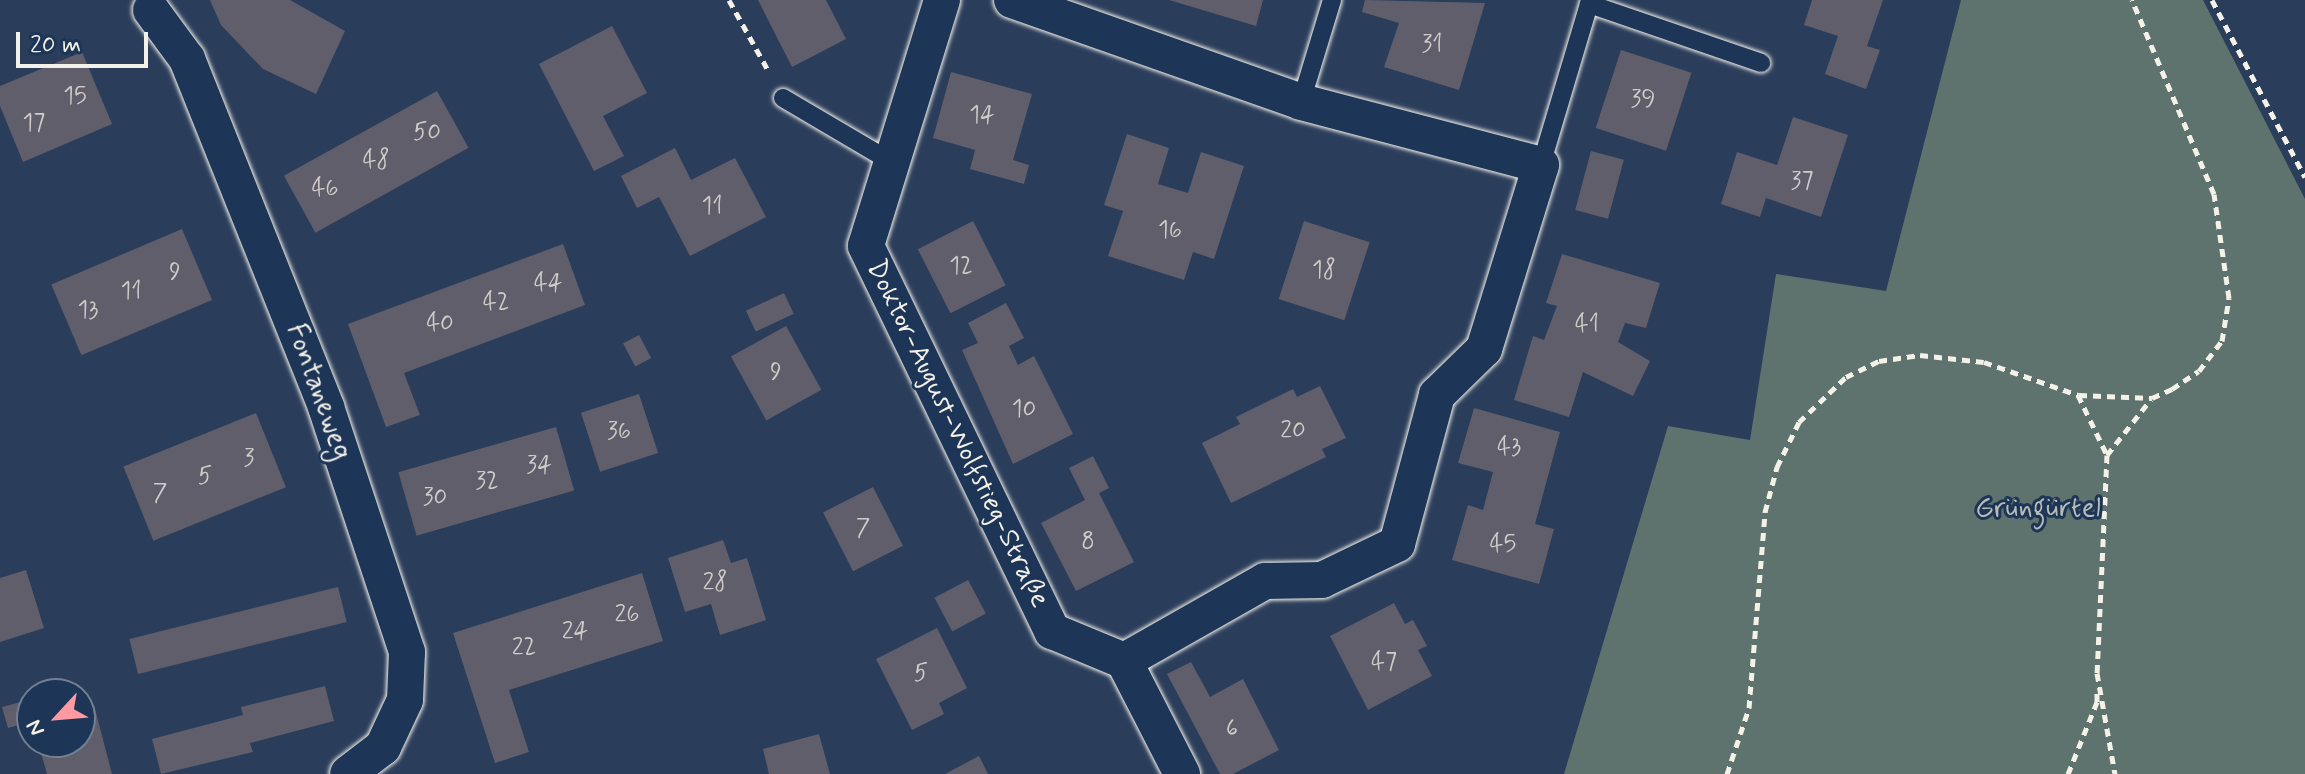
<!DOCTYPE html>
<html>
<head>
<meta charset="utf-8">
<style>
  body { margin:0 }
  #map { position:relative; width:2305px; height:774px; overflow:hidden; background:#2a3d5b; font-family:Mynerve,sans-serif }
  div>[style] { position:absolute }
  .green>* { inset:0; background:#5e726e }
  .building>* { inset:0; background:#605e6b; transform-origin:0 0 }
  .path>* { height:5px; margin-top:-2.5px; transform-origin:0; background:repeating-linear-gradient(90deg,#f4f1e8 0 8px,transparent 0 14px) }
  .roads { filter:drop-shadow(0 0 2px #f4f1e8) drop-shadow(0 0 2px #f4f1e8) }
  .service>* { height:18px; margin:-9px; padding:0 9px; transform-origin:9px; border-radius:9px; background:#1d3557 }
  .minor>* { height:36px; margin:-18px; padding:0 18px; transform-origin:18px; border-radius:18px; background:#1d3557 }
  span { translate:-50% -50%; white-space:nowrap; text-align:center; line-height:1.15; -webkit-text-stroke:6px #1d3557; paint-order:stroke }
  .number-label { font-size:24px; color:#cfccc9 }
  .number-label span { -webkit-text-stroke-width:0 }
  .street-label { font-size:28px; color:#f4f1e8 }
  .park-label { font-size:28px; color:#b8beb7 }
  .north { position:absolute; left:16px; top:678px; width:80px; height:80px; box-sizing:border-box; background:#1d3557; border:2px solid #738091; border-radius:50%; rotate:244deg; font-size:22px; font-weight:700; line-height:32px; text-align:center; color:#f4f1e8 }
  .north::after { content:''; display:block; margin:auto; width:28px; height:36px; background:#ff9aa2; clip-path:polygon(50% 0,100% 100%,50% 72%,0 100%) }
  .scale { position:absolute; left:16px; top:32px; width:132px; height:36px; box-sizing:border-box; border:4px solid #f4f1e8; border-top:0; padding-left:10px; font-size:24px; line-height:28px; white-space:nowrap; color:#f4f1e8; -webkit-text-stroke:6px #1d3557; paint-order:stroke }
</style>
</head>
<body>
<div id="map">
  <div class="green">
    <i style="clip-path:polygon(1961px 0,2203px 0,2305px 199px,2305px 774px,1564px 774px,1668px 426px,1750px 440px,1776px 274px,1886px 291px)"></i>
  </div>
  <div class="building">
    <i style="clip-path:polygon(210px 0,290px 0,345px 31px,316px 94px,263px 69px,221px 25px)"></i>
    <i style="clip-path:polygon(758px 0,826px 0,846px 39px,792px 67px)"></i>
    <i style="clip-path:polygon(1169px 0,1263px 0,1256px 26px)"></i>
    <i style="clip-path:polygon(1365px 0,1485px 3px,1459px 90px,1384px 67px,1399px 23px,1362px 12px)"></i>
    <i style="clip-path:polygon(1812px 0,1883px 0,1867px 46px,1880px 50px,1866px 89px,1825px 74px,1838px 36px,1804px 25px)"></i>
    <i style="clip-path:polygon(612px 26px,647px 93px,603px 116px,624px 156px,594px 171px,539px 64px)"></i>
    <i style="left:1621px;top:50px;width:74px;height:82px;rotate:18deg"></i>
    <i style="clip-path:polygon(82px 52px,112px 124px,23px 162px,0 106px,0 86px)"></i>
    <i style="clip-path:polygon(951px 72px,1032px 94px,1013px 160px,1029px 165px,1024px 184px,970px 169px,975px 150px,933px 138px)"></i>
    <i style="left:437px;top:91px;width:65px;height:175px;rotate:61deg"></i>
    <i style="clip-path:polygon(1793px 117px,1848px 135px,1821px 217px,1766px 198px,1760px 217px,1721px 204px,1737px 152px,1777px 165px)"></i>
    <i style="clip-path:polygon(1127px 134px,1169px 148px,1158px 184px,1188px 193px,1201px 152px,1244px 166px,1214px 259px,1193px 252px,1184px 280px,1108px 256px,1123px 211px,1104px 205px)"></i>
    <i style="clip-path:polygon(675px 148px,691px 180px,735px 158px,766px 217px,690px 256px,659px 197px,637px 208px,621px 176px)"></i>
    <i style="left:1591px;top:151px;width:34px;height:61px;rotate:15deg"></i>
    <i style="left:973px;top:221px;width:72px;height:62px;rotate:63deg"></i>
    <i style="left:1304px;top:221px;width:69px;height:82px;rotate:18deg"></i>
    <i style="left:182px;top:229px;width:77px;height:142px;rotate:67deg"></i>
    <i style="clip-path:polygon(563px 244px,585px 305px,404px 373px,420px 415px,386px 427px,348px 324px)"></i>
    <i style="clip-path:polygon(1562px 254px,1660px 283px,1646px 328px,1625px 323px,1618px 342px,1650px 361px,1633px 396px,1583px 372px,1569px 417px,1514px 400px,1533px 336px,1544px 340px,1557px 306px,1546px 303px)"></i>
    <i style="left:784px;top:293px;width:23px;height:42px;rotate:65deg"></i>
    <i style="clip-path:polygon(1006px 303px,1024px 338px,1009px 346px,1018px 365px,1034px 356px,1073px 434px,1013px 464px,962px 350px,978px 343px,968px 323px)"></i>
    <i style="left:786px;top:326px;width:73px;height:63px;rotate:61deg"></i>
    <i style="left:639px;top:335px;width:26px;height:18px;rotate:62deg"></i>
    <i style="clip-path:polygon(1320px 386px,1346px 438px,1322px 449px,1326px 457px,1231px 503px,1202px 443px,1240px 424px,1236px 417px,1293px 389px,1297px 397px)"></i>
    <i style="left:639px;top:394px;width:62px;height:61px;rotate:72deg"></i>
    <i style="clip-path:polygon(1474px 408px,1560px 432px,1535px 524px,1554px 529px,1539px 584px,1452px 560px,1468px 505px,1483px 510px,1493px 472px,1458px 463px)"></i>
    <i style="left:256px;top:413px;width:80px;height:143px;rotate:68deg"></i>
    <i style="left:556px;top:427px;width:66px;height:164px;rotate:74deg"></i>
    <i style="clip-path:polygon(1093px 456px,1109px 488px,1099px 493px,1134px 562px,1076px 591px,1041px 523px,1085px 500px,1069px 468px)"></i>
    <i style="left:873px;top:487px;width:66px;height:56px;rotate:63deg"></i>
    <i style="clip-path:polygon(723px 540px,731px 563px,747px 558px,766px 620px,720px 635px,711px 604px,685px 612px,668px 558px)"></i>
    <i style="clip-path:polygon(26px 570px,44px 628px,0 642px,0 578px)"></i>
    <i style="clip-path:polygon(642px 573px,663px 641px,509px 690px,529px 752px,495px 763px,453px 633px)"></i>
    <i style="left:968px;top:580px;width:38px;height:38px;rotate:62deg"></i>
    <i style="left:338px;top:587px;width:36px;height:215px;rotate:76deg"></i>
    <i style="clip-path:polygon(1394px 603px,1405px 624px,1413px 620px,1427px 646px,1418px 650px,1432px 676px,1368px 710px,1330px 636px)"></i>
    <i style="clip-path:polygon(937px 628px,967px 688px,939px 703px,944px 714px,912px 730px,876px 659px)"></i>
    <i style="clip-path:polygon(1191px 662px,1210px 697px,1243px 679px,1279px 750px,1233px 774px,1220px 774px,1167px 674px)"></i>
    <i style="clip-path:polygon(325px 686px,334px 721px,250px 743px,253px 752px,161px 774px,152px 739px,243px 715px,241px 707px)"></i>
    <i style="clip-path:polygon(32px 699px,32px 721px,8px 728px,2px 707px)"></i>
    <i style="clip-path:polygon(94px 705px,112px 774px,47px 774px,38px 742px,80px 742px,80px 709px)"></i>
    <i style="clip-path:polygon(819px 734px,830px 774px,769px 774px,763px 749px)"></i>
    <i style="clip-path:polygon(979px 756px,988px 774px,945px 774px)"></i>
  </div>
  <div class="path">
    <i style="left:729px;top:0;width:82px;rotate:60.9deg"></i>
    <i style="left:2212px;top:0;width:200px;rotate:62.3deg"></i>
    <i style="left:2079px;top:395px;width:73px;rotate:2.4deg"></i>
    <i style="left:2152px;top:398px;width:22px;rotate:-24deg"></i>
    <i style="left:2172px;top:389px;width:32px;rotate:-34deg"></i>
    <i style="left:2199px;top:371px;width:38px;rotate:-53deg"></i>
    <i style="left:2222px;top:341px;width:44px;rotate:-80.8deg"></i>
    <i style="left:2229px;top:298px;width:105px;rotate:-98.2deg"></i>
    <i style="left:2214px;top:194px;width:211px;rotate:-112.9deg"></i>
    <i style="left:2107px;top:455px;width:71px;rotate:-51.8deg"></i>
    <i style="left:1727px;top:774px;width:70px;rotate:-71.6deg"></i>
    <i style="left:1749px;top:708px;width:197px;rotate:-85.3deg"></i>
    <i style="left:1765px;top:512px;width:47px;rotate:-75.1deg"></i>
    <i style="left:1777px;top:467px;width:50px;rotate:-63.9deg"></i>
    <i style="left:1799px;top:422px;width:65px;rotate:-43.8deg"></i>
    <i style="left:1846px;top:377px;width:37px;rotate:-26deg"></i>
    <i style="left:1879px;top:361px;width:41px;rotate:-8.3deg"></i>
    <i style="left:1920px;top:355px;width:64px;rotate:6.2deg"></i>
    <i style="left:1984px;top:362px;width:100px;rotate:19.3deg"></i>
    <i style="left:2078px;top:395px;width:67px;rotate:64.2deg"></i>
    <i style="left:2107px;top:455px;width:218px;rotate:92.6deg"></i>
    <i style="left:2097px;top:673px;width:103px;rotate:79.9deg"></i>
    <i style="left:2068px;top:774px;width:78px;rotate:-68.1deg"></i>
    <i style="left:2097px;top:702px;width:14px;rotate:-90deg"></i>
  </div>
  <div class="roads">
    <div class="service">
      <i style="left:783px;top:98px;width:124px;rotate:30.5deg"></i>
      <i style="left:1301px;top:102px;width:107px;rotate:-73.1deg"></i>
      <i style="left:1541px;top:165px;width:168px;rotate:-73.4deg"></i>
      <i style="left:1589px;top:4px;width:182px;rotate:18.9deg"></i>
    </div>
    <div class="minor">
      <i style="left:942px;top:0;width:257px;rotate:107.2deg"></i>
      <i style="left:866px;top:246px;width:428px;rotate:64.2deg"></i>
      <i style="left:1052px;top:631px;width:78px;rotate:22.6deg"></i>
      <i style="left:1124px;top:661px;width:127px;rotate:62.8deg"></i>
      <i style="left:1012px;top:0;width:306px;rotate:19.4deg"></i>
      <i style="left:1301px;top:102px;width:248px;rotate:14.7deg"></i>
      <i style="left:1541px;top:165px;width:193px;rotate:107.2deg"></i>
      <i style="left:1484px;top:349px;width:66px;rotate:135.6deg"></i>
      <i style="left:1437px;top:395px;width:154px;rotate:105deg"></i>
      <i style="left:1397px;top:544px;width:83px;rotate:154.4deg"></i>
      <i style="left:1322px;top:580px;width:57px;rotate:179deg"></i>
      <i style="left:1265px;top:581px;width:162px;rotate:150.4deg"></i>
      <i style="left:151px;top:10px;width:61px;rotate:53.7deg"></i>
      <i style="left:187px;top:59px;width:375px;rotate:68.2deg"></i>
      <i style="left:326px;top:407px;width:258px;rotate:71.7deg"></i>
      <i style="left:407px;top:652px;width:48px;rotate:92.4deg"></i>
      <i style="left:405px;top:700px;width:52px;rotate:115.1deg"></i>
      <i style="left:383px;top:747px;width:44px;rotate:142.4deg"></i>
    </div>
  </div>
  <div class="number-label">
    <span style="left:1432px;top:45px">31</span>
    <span style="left:75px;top:97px">15</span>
    <span style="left:1643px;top:100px">39</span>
    <span style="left:982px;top:116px">14</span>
    <span style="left:34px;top:124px">17</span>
    <span style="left:427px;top:133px">50</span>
    <span style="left:376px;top:161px">48</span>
    <span style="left:1802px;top:182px">37</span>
    <span style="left:325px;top:189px">46</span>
    <span style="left:712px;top:207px">11</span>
    <span style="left:1170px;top:231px">16</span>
    <span style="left:961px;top:267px">12</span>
    <span style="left:1324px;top:271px">18</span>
    <span style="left:175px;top:273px">9</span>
    <span style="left:548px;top:284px">44</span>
    <span style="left:131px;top:292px">11</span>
    <span style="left:496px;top:303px">42</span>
    <span style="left:88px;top:311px">13</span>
    <span style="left:440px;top:324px">40</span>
    <span style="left:1587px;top:325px">41</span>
    <span style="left:776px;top:373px">9</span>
    <span style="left:1024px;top:410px">10</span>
    <span style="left:1293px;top:431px">20</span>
    <span style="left:619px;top:432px">36</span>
    <span style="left:1509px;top:448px">43</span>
    <span style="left:249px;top:459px">3</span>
    <span style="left:539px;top:466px">34</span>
    <span style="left:205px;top:477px">5</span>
    <span style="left:487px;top:482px">32</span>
    <span style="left:160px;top:494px">7</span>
    <span style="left:435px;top:498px">30</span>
    <span style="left:863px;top:529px">7</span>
    <span style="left:1088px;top:542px">8</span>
    <span style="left:1503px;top:545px">45</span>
    <span style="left:715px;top:583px">28</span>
    <span style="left:627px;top:615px">26</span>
    <span style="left:575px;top:632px">24</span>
    <span style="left:524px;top:648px">22</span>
    <span style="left:1384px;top:663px">47</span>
    <span style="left:921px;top:674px">5</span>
    <span style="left:1232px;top:729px">6</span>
  </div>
  <div class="street-label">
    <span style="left:318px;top:392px;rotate:70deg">Fontaneweg</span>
    <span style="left:957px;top:434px;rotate:64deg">Doktor-August-Wolfstieg-Straße</span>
  </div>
  <div class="park-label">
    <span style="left:2038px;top:509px">Grüngürtel</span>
  </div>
  <div class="north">N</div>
  <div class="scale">20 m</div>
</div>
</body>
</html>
